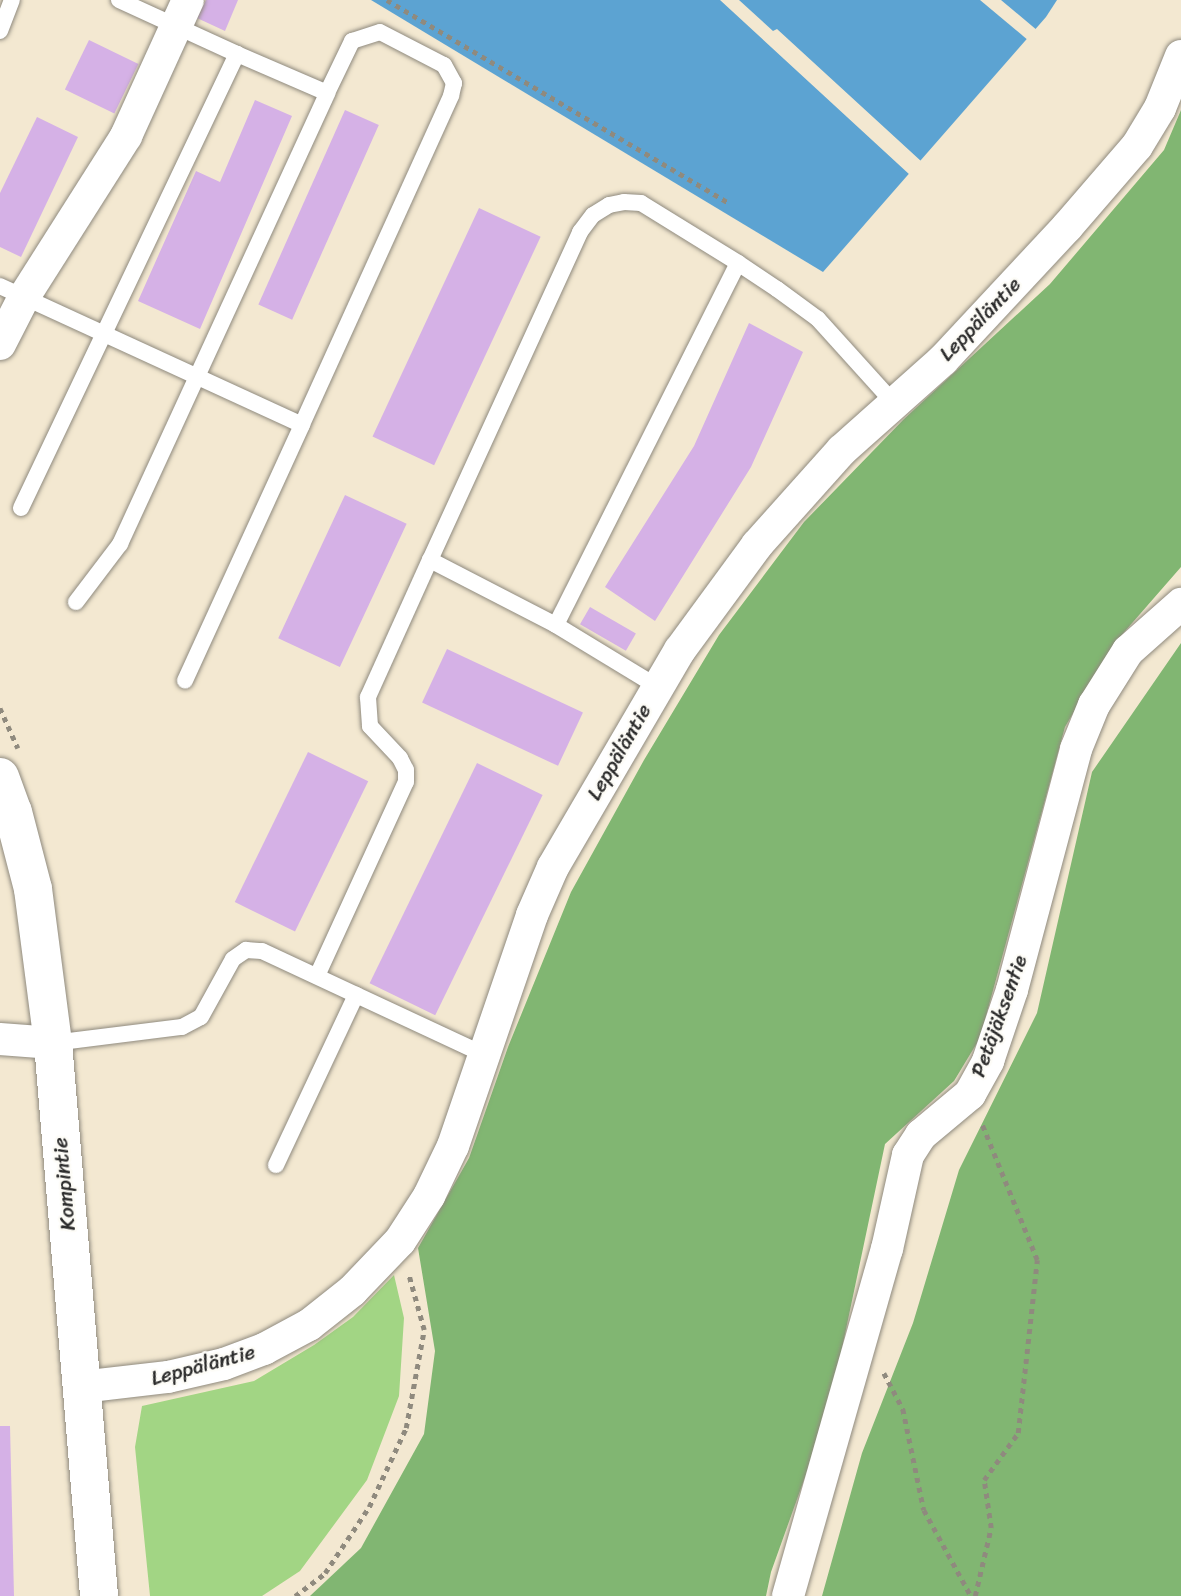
<!DOCTYPE html>
<html>
<head>
<meta charset="utf-8">
<style>
  body { margin:0 }
  #map { position:relative; width:1181px; height:1596px; overflow:hidden; background:#f3e8d1; font-family:Sriracha,sans-serif }
  div>[style] { position:absolute }
  .green>* { inset:0; background:#a2d584 }
  .forest>* { inset:0; background:#81b672 }
  .water>* { inset:0; background:#5ca3d2 }
  .pier>* { inset:0; background:#f3e8d1 }
  .building>* { inset:0; background:#d5b1e6; transform-origin:0 0 }
  .path>* { height:4.5px; margin-top:-2.25px; transform-origin:0; background:repeating-linear-gradient(90deg,#8f8a7e 0 5px,transparent 0 10px) }
  .roads { filter:drop-shadow(0 0 2px #8f8a7e) drop-shadow(0 0 2px #8f8a7e) }
  .service>* { height:16px; margin:-8px; padding:0 8px; transform-origin:8px; border-radius:8px; background:#fff }
  .minor>* { height:32px; margin:-16px; padding:0 16px; transform-origin:16px; border-radius:16px; background:#fff }
  .tertiary>* { height:38px; margin:-19px; padding:0 19px; transform-origin:19px; border-radius:19px; background:#fff }
  span { translate:-50% -50%; white-space:nowrap; text-align:center; line-height:1.15; -webkit-text-stroke:5px #fdfcf7; paint-order:stroke }
  .street-label { font-size:21px; color:#2b2b2b }
</style>
</head>
<body>
<div id="map">
  <div class="green">
    <i style="clip-path:polygon(394px 1275px,404px 1318px,399px 1396px,367px 1480px,300px 1571px,262px 1596px,150px 1596px,135px 1447px,142px 1406px,254px 1381px,314px 1345px,353px 1317px)"></i>
  </div>
  <div class="forest">
    <i style="clip-path:polygon(1181px 110px,1181px 567px,1113px 645px,1065px 727px,980px 1038px,954px 1081px,885px 1144px,829px 1410px,771px 1572px,766px 1596px,310px 1596px,361px 1548px,424px 1434px,435px 1351px,418px 1248px,469px 1158px,508px 1047px,571px 892px,644px 760px,719px 635px,804px 522px,904px 419px,1050px 284px,1164px 150px)"></i>
    <i style="clip-path:polygon(1181px 643px,1181px 1596px,822px 1596px,862px 1453px,913px 1323px,959px 1170px,1037px 1013px,1092px 772px)"></i>
  </div>
  <div class="water">
    <i style="clip-path:polygon(371px 0,1057px 0,1046px 17px,823px 272px)"></i>
  </div>
  <div class="pier">
    <i style="clip-path:polygon(720px 0,739px 0,773px 31px,777px 29px,922px 162px,910px 175px)"></i>
    <i style="clip-path:polygon(980px 0,1001px 0,1038px 31px,1029px 41px)"></i>
  </div>
  <div class="building">
    <i style="clip-path:polygon(206px 0,238px 0,225px 31px,197px 18px)"></i>
    <i style="left:89px;top:40px;width:55px;height:55px;rotate:26deg"></i>
    <i style="clip-path:polygon(255px 100px,292px 116px,200px 329px,138px 301px,196px 171px,220px 182px)"></i>
    <i style="left:345px;top:110px;width:37px;height:213px;rotate:24deg"></i>
    <i style="clip-path:polygon(37px 117px,78px 137px,21px 257px,0 247px,0 193px)"></i>
    <i style="left:479px;top:208px;width:68px;height:252px;rotate:25deg"></i>
    <i style="clip-path:polygon(749px 323px,803px 352px,751px 467px,655px 621px,605px 587px,694px 446px)"></i>
    <i style="left:345px;top:495px;width:68px;height:158px;rotate:25deg"></i>
    <i style="left:590px;top:607px;width:53px;height:20px;rotate:30deg"></i>
    <i style="left:447px;top:649px;width:150px;height:59px;rotate:25deg"></i>
    <i style="left:308px;top:752px;width:67px;height:167px;rotate:26deg"></i>
    <i style="left:477px;top:763px;width:73px;height:245px;rotate:26deg"></i>
    <i style="clip-path:polygon(0 1426px,10px 1426px,14px 1596px,0 1596px)"></i>
  </div>
  <div class="path">
    <i style="left:387px;top:0;width:399px;rotate:30.7deg"></i>
    <i style="left:0;top:708px;width:44px;rotate:65.8deg"></i>
    <i style="left:884px;top:1373px;width:41px;rotate:62.2deg"></i>
    <i style="left:903px;top:1409px;width:103px;rotate:78.3deg"></i>
    <i style="left:924px;top:1510px;width:98px;rotate:61.3deg"></i>
    <i style="left:295px;top:1596px;width:38px;rotate:-37deg"></i>
    <i style="left:325px;top:1573px;width:79px;rotate:-56.3deg"></i>
    <i style="left:369px;top:1507px;width:87px;rotate:-64.9deg"></i>
    <i style="left:406px;top:1428px;width:100px;rotate:-79.6deg"></i>
    <i style="left:424px;top:1330px;width:56px;rotate:-105.5deg"></i>
    <i style="left:975px;top:1596px;width:70px;rotate:-76.8deg"></i>
    <i style="left:991px;top:1528px;width:49px;rotate:-98.3deg"></i>
    <i style="left:984px;top:1480px;width:58px;rotate:-54.1deg"></i>
    <i style="left:1018px;top:1433px;width:174px;rotate:-83.7deg"></i>
    <i style="left:1037px;top:1260px;width:149px;rotate:-112.1deg"></i>
  </div>
  <div class="roads">
    <div class="service">
      <i style="left:119px;top:0;width:130px;rotate:24.6deg"></i>
      <i style="left:0;top:31px;width:33px;rotate:-69deg"></i>
      <i style="left:738px;top:263px;width:405px;rotate:116.7deg"></i>
      <i style="left:556px;top:625px;width:142px;rotate:-152.7deg"></i>
      <i style="left:430px;top:560px;width:361px;rotate:-65.4deg"></i>
      <i style="left:580px;top:232px;width:21px;rotate:-53deg"></i>
      <i style="left:593px;top:215px;width:19px;rotate:-32deg"></i>
      <i style="left:609px;top:205px;width:15px;rotate:-11deg"></i>
      <i style="left:624px;top:202px;width:17px;rotate:3deg"></i>
      <i style="left:641px;top:203px;width:114px;rotate:31.7deg"></i>
      <i style="left:738px;top:263px;width:47px;rotate:33.7deg"></i>
      <i style="left:777px;top:289px;width:51px;rotate:36.2deg"></i>
      <i style="left:818px;top:319px;width:113px;rotate:47.9deg"></i>
      <i style="left:0;top:286px;width:332px;rotate:24.7deg"></i>
      <i style="left:302px;top:425px;width:281px;rotate:114.6deg"></i>
      <i style="left:21px;top:508px;width:503px;rotate:-64.56deg"></i>
      <i style="left:237px;top:54px;width:98px;rotate:23.4deg"></i>
      <i style="left:327px;top:93px;width:58px;rotate:-64.3deg"></i>
      <i style="left:352px;top:41px;width:29px;rotate:-18deg"></i>
      <i style="left:380px;top:32px;width:72px;rotate:27.3deg"></i>
      <i style="left:444px;top:65px;width:21px;rotate:61deg"></i>
      <i style="left:454px;top:83px;width:13px;rotate:103deg"></i>
      <i style="left:451px;top:96px;width:361px;rotate:114.4deg"></i>
      <i style="left:76px;top:602px;width:73px;rotate:-52.8deg"></i>
      <i style="left:120px;top:544px;width:496px;rotate:-65.3deg"></i>
      <i style="left:556px;top:625px;width:119px;rotate:31.3deg"></i>
      <i style="left:317px;top:976px;width:213px;rotate:-65.4deg"></i>
      <i style="left:406px;top:782px;width:12px;rotate:-90deg"></i>
      <i style="left:406px;top:770px;width:13px;rotate:-117deg"></i>
      <i style="left:400px;top:758px;width:44px;rotate:-133.2deg"></i>
      <i style="left:370px;top:726px;width:29px;rotate:-94deg"></i>
      <i style="left:368px;top:697px;width:150px;rotate:-65.7deg"></i>
      <i style="left:53px;top:1043px;width:130px;rotate:-7.1deg"></i>
      <i style="left:182px;top:1027px;width:21px;rotate:-28deg"></i>
      <i style="left:201px;top:1017px;width:66px;rotate:-61.1deg"></i>
      <i style="left:233px;top:959px;width:16px;rotate:-35deg"></i>
      <i style="left:246px;top:950px;width:16px;rotate:4deg"></i>
      <i style="left:262px;top:951px;width:246px;rotate:25deg"></i>
      <i style="left:276px;top:1165px;width:188px;rotate:-64.8deg"></i>
    </div>
    <div class="minor">
      <i style="left:0;top:344px;width:53px;rotate:-62.9deg"></i>
      <i style="left:24px;top:297px;width:191px;rotate:-57.6deg"></i>
      <i style="left:126px;top:136px;width:149px;rotate:-65.5deg"></i>
      <i style="left:0;top:1039px;width:53px;rotate:4.3deg"></i>
      <i style="left:81px;top:1387px;width:88px;rotate:-6.6deg"></i>
      <i style="left:168px;top:1377px;width:57px;rotate:-13.1deg"></i>
      <i style="left:224px;top:1364px;width:43px;rotate:-20.6deg"></i>
      <i style="left:264px;top:1349px;width:51px;rotate:-28.1deg"></i>
      <i style="left:309px;top:1325px;width:55px;rotate:-38.3deg"></i>
      <i style="left:352px;top:1291px;width:69px;rotate:-46.2deg"></i>
      <i style="left:400px;top:1241px;width:54px;rotate:-57.2deg"></i>
      <i style="left:429px;top:1196px;width:55px;rotate:-64.4deg"></i>
      <i style="left:453px;top:1146px;width:244px;rotate:-71.1deg"></i>
      <i style="left:532px;top:915px;width:52px;rotate:-66.4deg"></i>
      <i style="left:553px;top:867px;width:251px;rotate:-59.7deg"></i>
      <i style="left:680px;top:650px;width:130px;rotate:-53.7deg"></i>
      <i style="left:757px;top:545px;width:127px;rotate:-48.2deg"></i>
      <i style="left:842px;top:450px;width:135px;rotate:-41.7deg"></i>
      <i style="left:943px;top:360px;width:182px;rotate:-47deg"></i>
      <i style="left:1067px;top:227px;width:107px;rotate:-49.2deg"></i>
      <i style="left:1137px;top:146px;width:44px;rotate:-58.8deg"></i>
      <i style="left:1160px;top:108px;width:56px;rotate:-68deg"></i>
      <i style="left:788px;top:1596px;width:361px;rotate:-74.1deg"></i>
      <i style="left:887px;top:1249px;width:96px;rotate:-77.4deg"></i>
      <i style="left:908px;top:1155px;width:24px;rotate:-57deg"></i>
      <i style="left:921px;top:1135px;width:64px;rotate:-39.9deg"></i>
      <i style="left:970px;top:1094px;width:38px;rotate:-61deg"></i>
      <i style="left:988px;top:1061px;width:75px;rotate:-71.3deg"></i>
      <i style="left:1012px;top:990px;width:249px;rotate:-75.1deg"></i>
      <i style="left:1076px;top:749px;width:48px;rotate:-67.8deg"></i>
      <i style="left:1094px;top:705px;width:64px;rotate:-57.8deg"></i>
      <i style="left:1128px;top:651px;width:71px;rotate:-41.6deg"></i>
    </div>
    <div class="tertiary">
      <i style="left:0;top:777px;width:37px;rotate:70deg"></i>
      <i style="left:13px;top:812px;width:80px;rotate:75.4deg"></i>
      <i style="left:33px;top:889px;width:155px;rotate:82.6deg"></i>
      <i style="left:53px;top:1043px;width:555px;rotate:85.24deg"></i>
    </div>
  </div>
  <div class="street-label">
    <span style="left:980px;top:319px;rotate:-46deg">Leppäläntie</span>
    <span style="left:619px;top:752px;rotate:-60deg">Leppäläntie</span>
    <span style="left:999px;top:1016px;rotate:-70deg">Petäjäksentie</span>
    <span style="left:64px;top:1184px;rotate:-95deg">Kompintie</span>
    <span style="left:203px;top:1365px;rotate:-15deg">Leppäläntie</span>
  </div>
</div>
</body>
</html>
